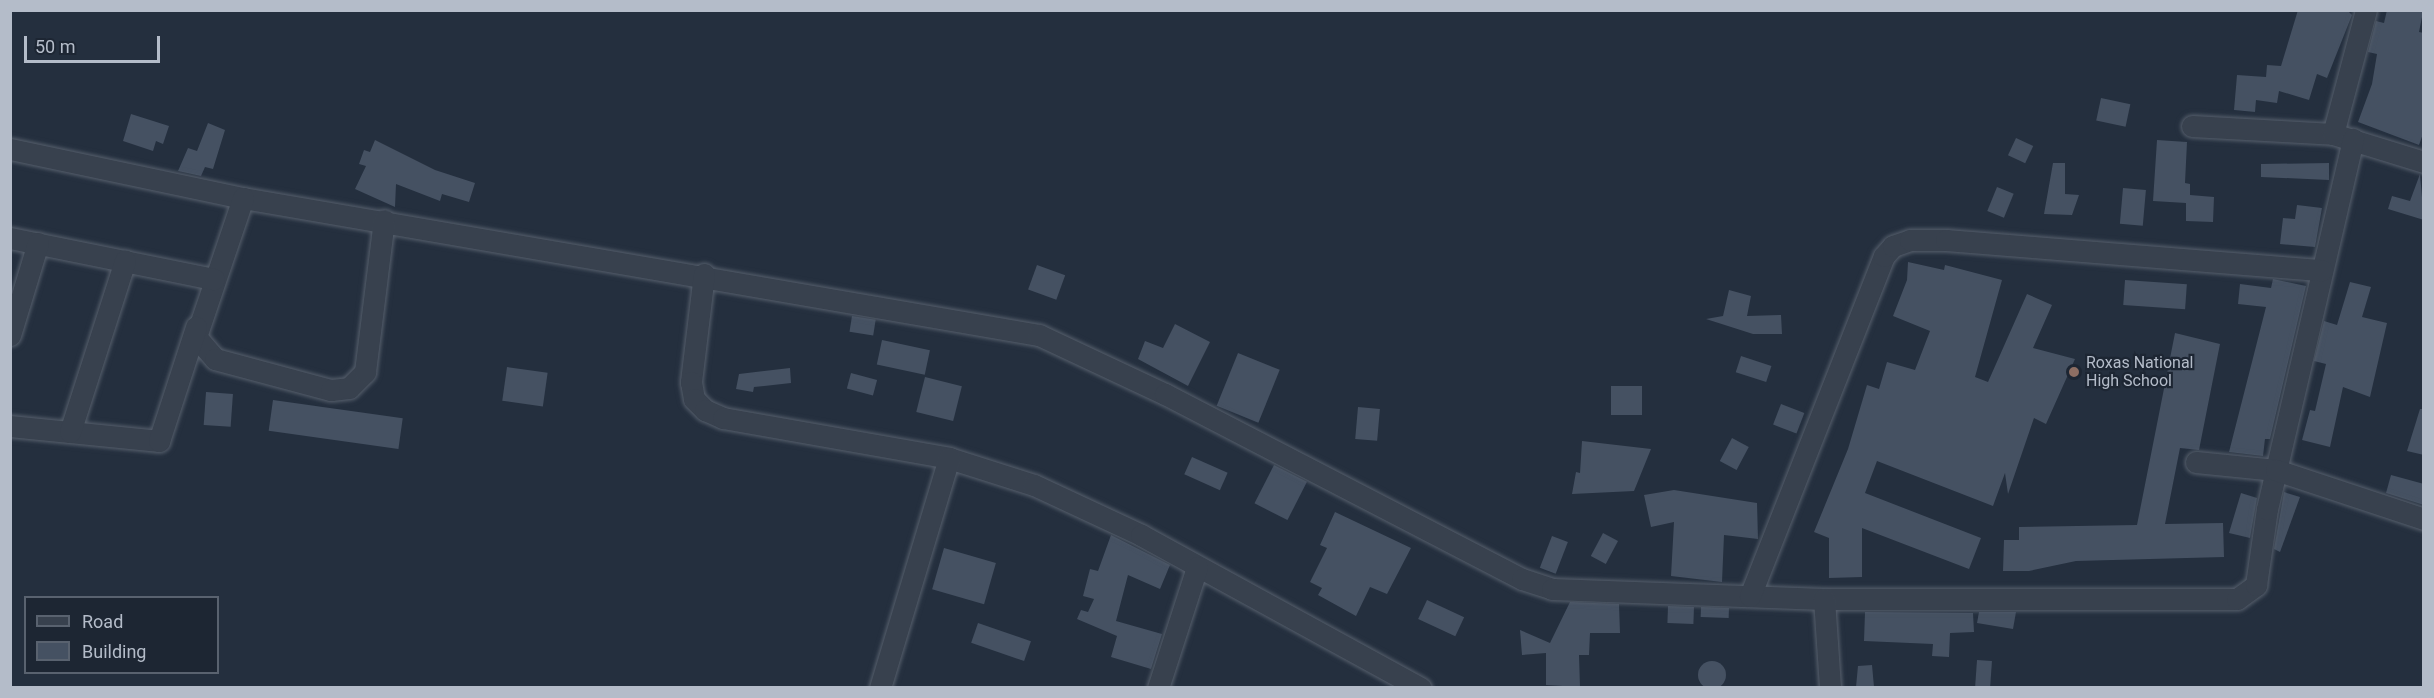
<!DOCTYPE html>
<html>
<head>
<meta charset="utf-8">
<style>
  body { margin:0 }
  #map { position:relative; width:2434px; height:698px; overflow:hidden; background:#242f3e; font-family:Roboto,sans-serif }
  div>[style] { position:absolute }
  .building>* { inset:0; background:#455162; transform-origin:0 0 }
  .round { border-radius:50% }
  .roads { filter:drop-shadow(0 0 2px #565f6c) drop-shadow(0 0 2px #565f6c) }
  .minor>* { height:21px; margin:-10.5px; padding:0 10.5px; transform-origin:10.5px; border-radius:10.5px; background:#38414e }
  .dots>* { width:16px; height:16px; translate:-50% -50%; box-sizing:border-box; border:3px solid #1d2633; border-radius:50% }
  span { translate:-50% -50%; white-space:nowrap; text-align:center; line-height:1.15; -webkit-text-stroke:4.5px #1d2633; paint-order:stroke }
  .poi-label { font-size:16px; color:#b4bcc9 }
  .left { translate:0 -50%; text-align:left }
  .frame { position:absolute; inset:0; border:12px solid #b4bcc9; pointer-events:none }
  .legend { position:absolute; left:24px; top:596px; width:195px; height:78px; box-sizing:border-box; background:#1d2633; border:2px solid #59626f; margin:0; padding:8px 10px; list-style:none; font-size:18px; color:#b4bcc9 }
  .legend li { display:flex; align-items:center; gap:12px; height:30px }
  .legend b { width:30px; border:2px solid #59626f }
  .scale { position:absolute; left:24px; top:36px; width:136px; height:27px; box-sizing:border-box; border:3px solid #b4bcc9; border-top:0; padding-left:8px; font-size:18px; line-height:21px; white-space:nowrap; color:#b4bcc9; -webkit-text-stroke:4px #1d2633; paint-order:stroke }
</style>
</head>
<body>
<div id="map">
  <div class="building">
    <i style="clip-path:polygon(2298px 10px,2347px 10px,2352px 15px,2327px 78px,2317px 74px,2309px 100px,2279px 91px,2277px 103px,2256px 100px,2255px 112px,2234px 110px,2237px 75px,2266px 77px,2267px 65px,2281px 66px)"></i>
    <i style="clip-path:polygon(2387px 10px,2423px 12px,2419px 32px,2424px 33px,2424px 131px,2419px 145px,2358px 122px,2372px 84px,2377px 54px,2368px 52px,2376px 21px,2384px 23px)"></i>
    <i style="left:2101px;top:98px;width:30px;height:23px;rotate:12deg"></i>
    <i style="clip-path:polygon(131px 114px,169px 126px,163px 144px,156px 141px,153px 151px,123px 141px)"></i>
    <i style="clip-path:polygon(208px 123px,225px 130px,213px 169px,205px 167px,201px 176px,178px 171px,188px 148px,197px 151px)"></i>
    <i style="left:2016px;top:138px;width:19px;height:19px;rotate:25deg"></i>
    <i style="clip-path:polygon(375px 140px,435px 170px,475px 183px,469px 202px,442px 194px,440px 201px,396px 184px,395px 207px,355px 189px,366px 166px,359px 164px,364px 150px,370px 152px)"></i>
    <i style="clip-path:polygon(2157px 140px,2187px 142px,2185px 183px,2190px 184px,2190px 195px,2214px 197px,2213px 222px,2186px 221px,2186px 203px,2153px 201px)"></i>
    <i style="clip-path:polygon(2053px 163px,2065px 163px,2065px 194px,2079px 195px,2072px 215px,2044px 214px)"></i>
    <i style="clip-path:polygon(2329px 163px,2329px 180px,2261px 177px,2261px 164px)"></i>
    <i style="clip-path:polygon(2420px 174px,2424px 220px,2388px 209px,2392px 196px,2410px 201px)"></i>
    <i style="left:1997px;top:187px;width:18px;height:26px;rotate:22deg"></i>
    <i style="left:2123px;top:188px;width:23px;height:36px;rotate:5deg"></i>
    <i style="clip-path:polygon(2297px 205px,2322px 208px,2315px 247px,2280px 244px,2283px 218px,2295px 219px)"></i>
    <i style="clip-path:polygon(1908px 262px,1944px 270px,1945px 265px,2002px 280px,1975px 377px,1988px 382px,2027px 294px,2052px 305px,2033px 348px,2075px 359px,2046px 424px,2034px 418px,2008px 494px,2005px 473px,1993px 506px,1877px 461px,1865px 493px,1981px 538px,1969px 569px,1862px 528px,1862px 577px,1829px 578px,1829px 538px,1814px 532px,1848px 449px,1867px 385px,1879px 389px,1887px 362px,1915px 370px,1930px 331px,1893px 316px,1907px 280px)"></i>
    <i style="left:1037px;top:265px;width:30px;height:26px;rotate:20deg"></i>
    <i style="clip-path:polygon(2273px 279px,2306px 286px,2270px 439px,2265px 439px,2263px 456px,2229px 452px,2266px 307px,2238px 304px,2240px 284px,2271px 288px)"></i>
    <i style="left:2125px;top:280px;width:62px;height:25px;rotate:4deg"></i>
    <i style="clip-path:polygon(2350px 282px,2371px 287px,2362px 317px,2387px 323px,2370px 397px,2343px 387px,2330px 447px,2302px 440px,2310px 410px,2315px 411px,2326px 364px,2314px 361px,2324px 321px,2337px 325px)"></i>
    <i style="clip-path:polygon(1729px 290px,1751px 296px,1747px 316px,1781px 315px,1782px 334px,1753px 334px,1706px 319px,1723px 316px)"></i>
    <i style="left:852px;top:316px;width:24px;height:16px;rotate:9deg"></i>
    <i style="clip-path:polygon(1175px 324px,1210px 342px,1188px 386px,1138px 359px,1145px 341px,1163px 348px)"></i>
    <i style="clip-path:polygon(2175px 333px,2220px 344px,2199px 450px,2180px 448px,2165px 524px,2223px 523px,2224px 557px,2076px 561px,2029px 571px,2003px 571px,2004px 540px,2019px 540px,2019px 527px,2137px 525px)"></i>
    <i style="left:882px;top:340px;width:49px;height:25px;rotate:12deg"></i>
    <i style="left:1238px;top:353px;width:45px;height:57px;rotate:22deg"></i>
    <i style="left:1741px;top:356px;width:32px;height:17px;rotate:18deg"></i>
    <i style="left:507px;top:367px;width:41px;height:34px;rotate:8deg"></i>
    <i style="clip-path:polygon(790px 368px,791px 383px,754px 387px,753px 392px,736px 389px,739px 374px)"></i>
    <i style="left:851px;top:373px;width:27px;height:16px;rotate:15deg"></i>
    <i style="left:925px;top:377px;width:38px;height:36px;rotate:14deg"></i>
    <i style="left:1611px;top:386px;width:31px;height:29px"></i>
    <i style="left:206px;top:392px;width:27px;height:33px;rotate:4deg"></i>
    <i style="left:273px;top:400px;width:131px;height:31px;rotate:8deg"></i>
    <i style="left:1781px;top:404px;width:25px;height:22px;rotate:21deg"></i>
    <i style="left:1358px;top:407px;width:22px;height:32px;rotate:5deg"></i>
    <i style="clip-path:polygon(2420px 409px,2424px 409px,2424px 455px,2407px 451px)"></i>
    <i style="left:1732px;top:438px;width:19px;height:26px;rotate:28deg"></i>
    <i style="clip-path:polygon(1582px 441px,1651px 449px,1634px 491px,1572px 494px,1576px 472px,1580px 473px)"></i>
    <i style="left:1192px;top:457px;width:39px;height:19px;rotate:24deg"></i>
    <i style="left:1274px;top:465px;width:37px;height:43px;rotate:27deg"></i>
    <i style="clip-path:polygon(2391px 475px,2424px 484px,2424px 505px,2386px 493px)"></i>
    <i style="clip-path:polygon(1674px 490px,1757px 503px,1758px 539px,1724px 535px,1722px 582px,1671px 576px,1674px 522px,1651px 527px,1644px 495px)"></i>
    <i style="clip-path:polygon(2284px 492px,2300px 497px,2280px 552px,2274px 549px)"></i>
    <i style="clip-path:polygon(2241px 493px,2257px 498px,2250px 538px,2229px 533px)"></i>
    <i style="clip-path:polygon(1335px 512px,1411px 548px,1387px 594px,1370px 587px,1356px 616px,1318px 595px,1322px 588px,1310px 582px,1327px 548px,1320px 545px)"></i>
    <i style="left:1603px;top:533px;width:17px;height:26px;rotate:28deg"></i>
    <i style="clip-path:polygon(1111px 535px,1170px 565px,1160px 589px,1128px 575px,1116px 621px,1162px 634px,1151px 669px,1111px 657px,1117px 636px,1077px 619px,1081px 610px,1088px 612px,1094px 599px,1083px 596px,1090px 569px,1098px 571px)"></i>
    <i style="left:1552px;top:536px;width:17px;height:34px;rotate:21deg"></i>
    <i style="left:944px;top:548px;width:54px;height:43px;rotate:16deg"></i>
    <i style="left:1427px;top:600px;width:41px;height:21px;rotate:25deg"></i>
    <i style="clip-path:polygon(1570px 602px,1619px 604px,1620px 633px,1590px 633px,1589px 655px,1579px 655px,1580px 687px,1546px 685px,1546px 653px,1522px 655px,1520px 630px,1550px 643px)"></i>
    <i style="left:1668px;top:606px;width:26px;height:17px;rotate:2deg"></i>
    <i style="left:1701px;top:607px;width:28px;height:10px;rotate:2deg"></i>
    <i style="clip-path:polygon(1865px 612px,1973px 613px,1974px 632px,1950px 633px,1949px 657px,1932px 656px,1933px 644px,1864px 641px)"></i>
    <i style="clip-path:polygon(1979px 612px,2016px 612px,2013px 629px,1977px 623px)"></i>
    <i style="left:978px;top:623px;width:56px;height:21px;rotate:19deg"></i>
    <i style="left:1977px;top:660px;width:15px;height:27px;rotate:4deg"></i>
    <i class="round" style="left:1698px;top:661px;width:28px;height:28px"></i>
    <i style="clip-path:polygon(1872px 665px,1874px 687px,1856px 687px,1858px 666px)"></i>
  </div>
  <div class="roads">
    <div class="minor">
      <i style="left:2192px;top:126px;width:141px;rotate:3.2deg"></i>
      <i style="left:2333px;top:134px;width:95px;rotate:17.1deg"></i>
      <i style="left:2333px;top:134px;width:128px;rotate:-75.1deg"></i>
      <i style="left:10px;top:149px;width:238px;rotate:11.9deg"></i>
      <i style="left:243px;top:198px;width:808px;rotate:9.77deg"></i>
      <i style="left:1039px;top:335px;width:139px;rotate:25.1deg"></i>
      <i style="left:1165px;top:394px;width:402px;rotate:27.4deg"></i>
      <i style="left:1522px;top:579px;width:32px;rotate:18deg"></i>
      <i style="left:1552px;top:589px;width:272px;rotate:2.1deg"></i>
      <i style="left:1824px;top:599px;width:413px"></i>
      <i style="left:2237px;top:599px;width:24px;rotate:-36deg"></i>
      <i style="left:2256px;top:585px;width:77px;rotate:-81.8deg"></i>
      <i style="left:2267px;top:509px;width:380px;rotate:-76.9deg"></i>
      <i style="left:243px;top:198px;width:147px;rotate:108.7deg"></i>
      <i style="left:196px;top:337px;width:29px;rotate:49deg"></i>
      <i style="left:215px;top:359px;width:120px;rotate:15deg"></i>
      <i style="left:331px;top:390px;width:18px;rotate:-6deg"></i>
      <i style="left:349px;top:388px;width:23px;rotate:-45deg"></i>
      <i style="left:365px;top:372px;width:153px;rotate:-82.9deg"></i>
      <i style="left:10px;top:238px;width:208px;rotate:11.4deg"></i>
      <i style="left:704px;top:274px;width:109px;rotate:96.9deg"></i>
      <i style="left:691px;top:382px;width:17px;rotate:80deg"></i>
      <i style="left:694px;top:399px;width:16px;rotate:45deg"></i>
      <i style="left:705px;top:410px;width:20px;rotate:24deg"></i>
      <i style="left:723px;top:418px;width:230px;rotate:10deg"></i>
      <i style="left:949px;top:458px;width:89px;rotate:17.6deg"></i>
      <i style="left:1034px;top:485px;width:118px;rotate:25deg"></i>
      <i style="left:1141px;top:535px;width:319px;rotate:28.7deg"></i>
      <i style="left:10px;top:335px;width:96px;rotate:-73.1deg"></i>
      <i style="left:10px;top:426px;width:150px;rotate:5.7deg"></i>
      <i style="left:159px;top:441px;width:120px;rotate:-72deg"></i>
      <i style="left:70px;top:432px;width:180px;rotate:-72.2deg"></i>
      <i style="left:2196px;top:462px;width:80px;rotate:5.7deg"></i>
      <i style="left:2276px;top:470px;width:156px;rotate:18.3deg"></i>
      <i style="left:1750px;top:596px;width:365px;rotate:-68.5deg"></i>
      <i style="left:1884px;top:256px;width:13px;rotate:-48deg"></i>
      <i style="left:1893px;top:246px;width:18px;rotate:-19deg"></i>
      <i style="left:1910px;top:240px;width:36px"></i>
      <i style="left:1946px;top:240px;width:377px;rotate:4.6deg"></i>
      <i style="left:1824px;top:599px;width:89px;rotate:86.1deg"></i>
      <i style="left:880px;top:688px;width:240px;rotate:-73.3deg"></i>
      <i style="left:1158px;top:688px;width:127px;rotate:-72.1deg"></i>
    </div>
  </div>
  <div class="dots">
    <i style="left:2074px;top:372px;background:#8d6e63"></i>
  </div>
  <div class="poi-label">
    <span class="left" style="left:2086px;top:372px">Roxas National<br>High School</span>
  </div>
  <div class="frame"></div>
  <ul class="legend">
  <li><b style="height:8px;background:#38414e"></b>Road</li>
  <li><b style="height:16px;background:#455162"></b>Building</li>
  </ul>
  <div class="scale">50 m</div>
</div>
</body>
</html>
